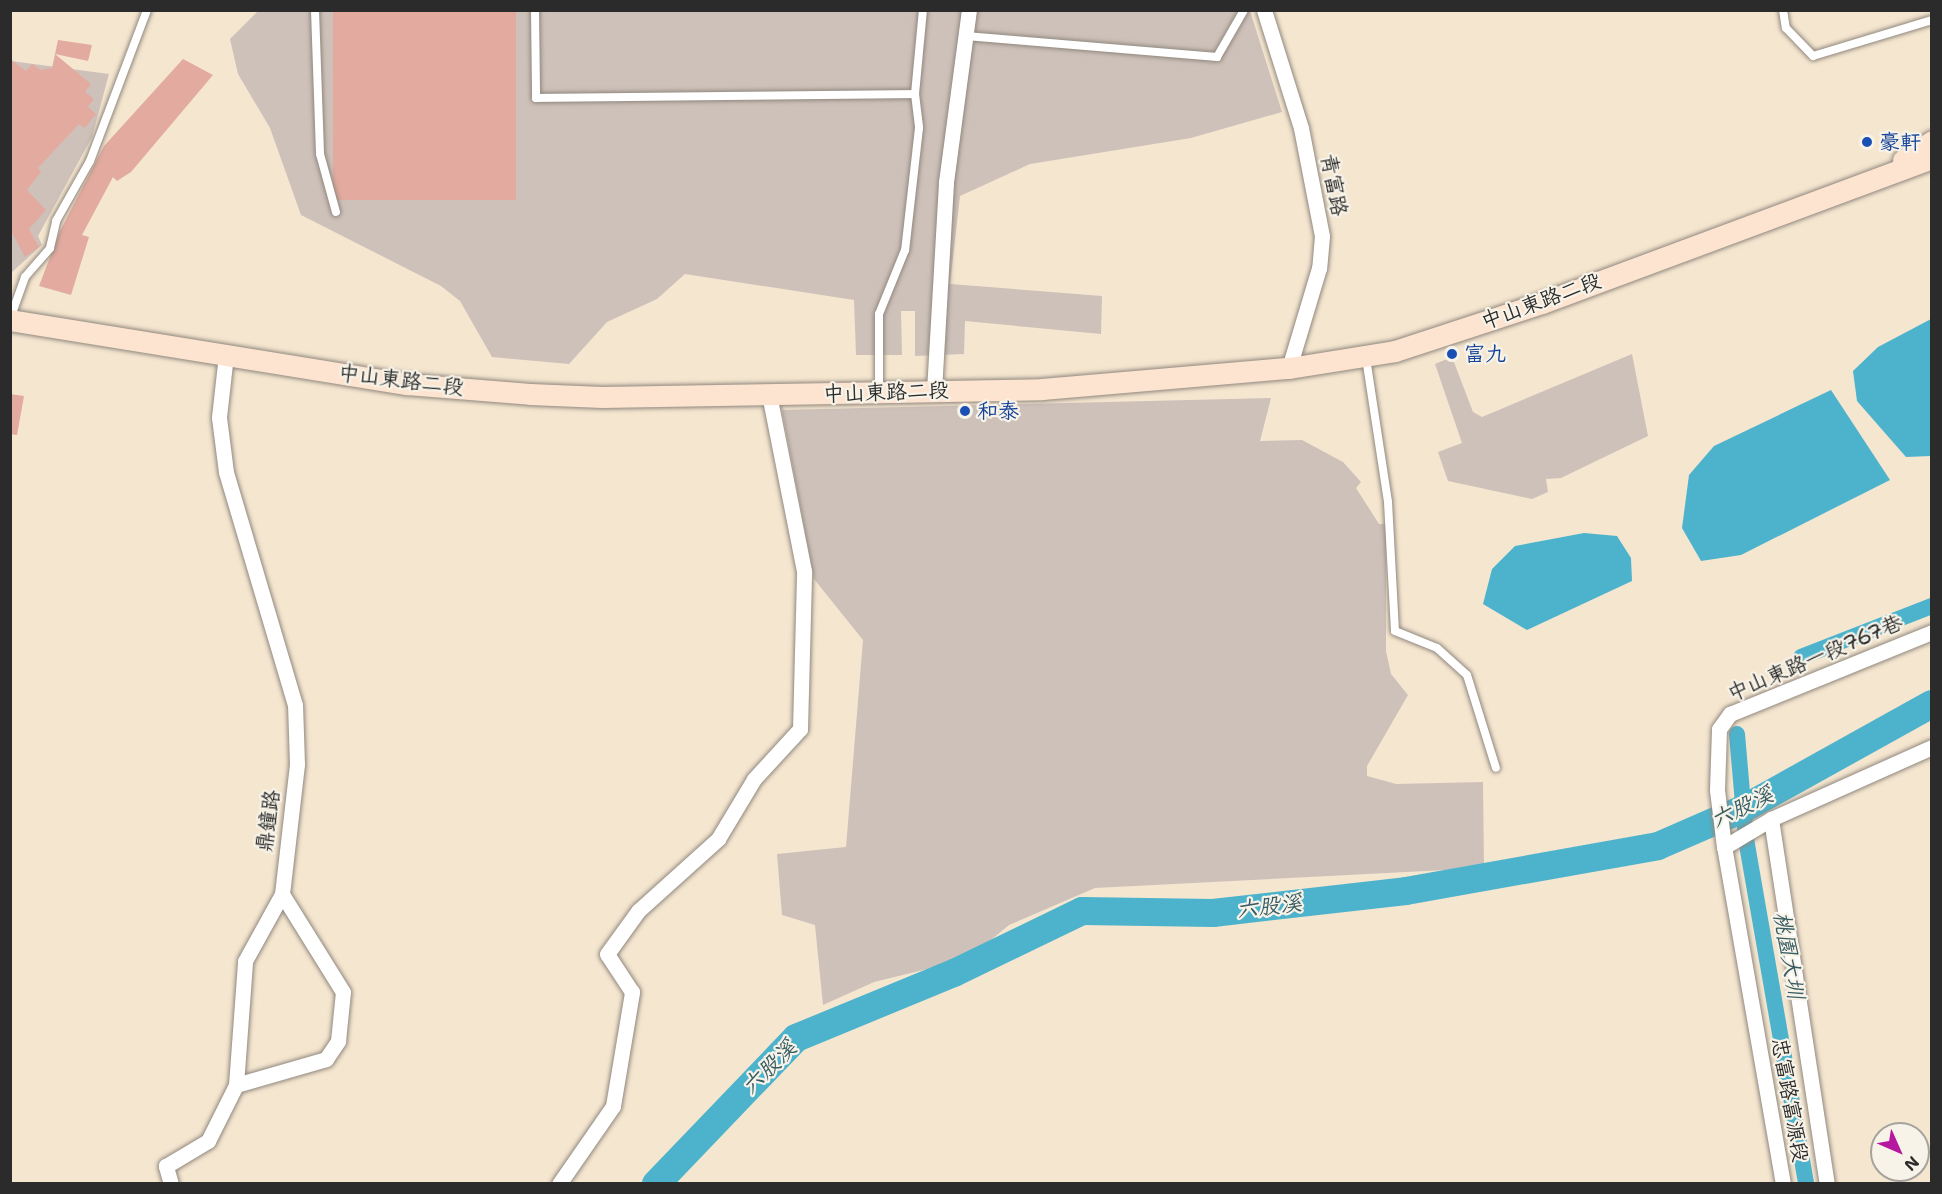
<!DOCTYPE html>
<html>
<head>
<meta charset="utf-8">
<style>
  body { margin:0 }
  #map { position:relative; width:1942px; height:1194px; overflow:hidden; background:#f5e6d0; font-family:"Shantell Sans","LXGW WenKai TC",sans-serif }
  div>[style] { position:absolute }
  .industrial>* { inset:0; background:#cec1ba }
  .water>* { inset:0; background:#4db3cc }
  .canal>* { height:16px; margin:-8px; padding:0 8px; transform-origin:8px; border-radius:8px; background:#4db3cc }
  .river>* { height:28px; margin:-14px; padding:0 14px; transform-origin:14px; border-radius:14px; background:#4db3cc }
  .building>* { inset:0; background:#e3aaa0; transform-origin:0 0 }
  .roads { filter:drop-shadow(0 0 2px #90887e) drop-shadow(0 0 2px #90887e) }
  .service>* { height:8px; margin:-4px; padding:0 4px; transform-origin:4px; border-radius:4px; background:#fff }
  .minor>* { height:15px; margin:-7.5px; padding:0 7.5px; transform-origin:7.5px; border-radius:7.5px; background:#fff }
  .secondary>* { height:21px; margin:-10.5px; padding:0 10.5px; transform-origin:10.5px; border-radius:10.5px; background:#fde4d0 }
  .dots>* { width:16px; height:16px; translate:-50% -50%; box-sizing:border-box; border:3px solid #f7f3e8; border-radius:50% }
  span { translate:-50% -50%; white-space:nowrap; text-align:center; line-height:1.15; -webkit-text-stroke:4.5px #f7f3e8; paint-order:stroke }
  .transit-label { font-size:21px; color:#164399 }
  .left { translate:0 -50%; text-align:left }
  .street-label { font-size:21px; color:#2b2b2b }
  .water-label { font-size:22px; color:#375b63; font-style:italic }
  .frame { position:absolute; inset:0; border:12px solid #2b2b2b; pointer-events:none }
  .north { position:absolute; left:1870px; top:1122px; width:60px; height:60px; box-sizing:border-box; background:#f7f3e8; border:2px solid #a5a39c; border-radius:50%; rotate:135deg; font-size:16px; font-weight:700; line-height:24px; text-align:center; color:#2b2b2b }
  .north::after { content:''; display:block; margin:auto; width:21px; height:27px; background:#b5179e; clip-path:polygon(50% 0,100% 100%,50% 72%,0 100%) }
</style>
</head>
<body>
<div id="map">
  <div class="industrial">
    <i style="clip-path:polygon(259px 10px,1250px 11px,1282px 112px,1191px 138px,1030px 164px,960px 196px,950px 284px,1102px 296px,1101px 334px,965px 321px,964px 354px,915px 356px,915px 311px,901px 311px,902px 355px,856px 355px,854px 300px,685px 274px,657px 299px,607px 322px,569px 364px,492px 357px,460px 301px,441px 286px,301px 215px,270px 128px,238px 74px,230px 39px)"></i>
    <i style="clip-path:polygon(11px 61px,109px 74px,92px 137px,38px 236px,42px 245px,11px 273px)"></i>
    <i style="clip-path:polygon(1632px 354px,1648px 436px,1561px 478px,1546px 479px,1548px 492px,1532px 499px,1448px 481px,1438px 452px,1462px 443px,1435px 364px,1452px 357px,1473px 412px,1482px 417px)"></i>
    <i style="clip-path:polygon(1271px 398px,1260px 441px,1302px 440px,1343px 462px,1361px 482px,1356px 488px,1379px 524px,1386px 524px,1386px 651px,1391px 674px,1408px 695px,1367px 766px,1367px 776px,1396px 784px,1483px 782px,1484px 868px,1095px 888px,1009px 925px,968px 959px,874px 982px,823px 1005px,815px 925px,782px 915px,777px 854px,846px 847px,863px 640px,814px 579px,782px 410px)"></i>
  </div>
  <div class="water">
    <i style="clip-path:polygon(1931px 319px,1931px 456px,1906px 457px,1857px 401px,1853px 371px,1878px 347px)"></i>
    <i style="clip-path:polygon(1831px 390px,1890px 480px,1741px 555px,1701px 561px,1682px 528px,1689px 475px,1714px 446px)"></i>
    <i style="clip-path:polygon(1584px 533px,1617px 536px,1631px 558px,1632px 581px,1527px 630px,1483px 604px,1492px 569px,1515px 546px)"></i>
  </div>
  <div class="canal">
    <i style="left:1801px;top:657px;width:141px;rotate:-21.3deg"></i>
    <i style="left:1737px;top:734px;width:105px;rotate:85.1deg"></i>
    <i style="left:1746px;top:839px;width:350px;rotate:80.1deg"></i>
  </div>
  <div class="river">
    <i style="left:656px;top:1184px;width:202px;rotate:-46.2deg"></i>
    <i style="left:796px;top:1038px;width:171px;rotate:-22.4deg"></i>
    <i style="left:954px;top:973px;width:142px;rotate:-25.8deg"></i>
    <i style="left:1082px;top:911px;width:131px;rotate:0.9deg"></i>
    <i style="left:1213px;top:913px;width:194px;rotate:-6.5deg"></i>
    <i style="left:1406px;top:891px;width:256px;rotate:-10.1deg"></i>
    <i style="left:1658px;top:846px;width:93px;rotate:-23.5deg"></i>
    <i style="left:1743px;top:809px;width:216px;rotate:-29.1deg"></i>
  </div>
  <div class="building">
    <i style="left:333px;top:10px;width:183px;height:190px"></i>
    <i style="clip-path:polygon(58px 40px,92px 45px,88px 61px,55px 54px)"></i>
    <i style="clip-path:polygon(55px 54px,91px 84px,85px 92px,94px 99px,88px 107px,96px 114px,85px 128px,79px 124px,38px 168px,41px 172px,27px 190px,46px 210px,29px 229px,39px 247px,25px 257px,10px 229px,10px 59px,26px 71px,32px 64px,41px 70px,52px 68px)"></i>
    <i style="clip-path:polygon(183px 59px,213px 75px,131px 172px,117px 181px,113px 177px,82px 235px,89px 237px,71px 295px,39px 286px,60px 231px,104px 146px)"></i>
    <i style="clip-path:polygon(10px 394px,24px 396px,17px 435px,10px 434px)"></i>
  </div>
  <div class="roads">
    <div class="service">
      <i style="left:315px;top:10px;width:144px;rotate:88deg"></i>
      <i style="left:320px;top:154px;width:60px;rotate:74.6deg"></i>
      <i style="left:535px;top:10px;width:88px;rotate:89.3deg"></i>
      <i style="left:536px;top:98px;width:379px;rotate:-0.6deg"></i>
      <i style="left:915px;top:94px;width:34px;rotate:83deg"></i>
      <i style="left:919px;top:128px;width:123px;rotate:96.5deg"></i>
      <i style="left:905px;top:250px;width:69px;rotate:112.1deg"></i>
      <i style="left:879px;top:314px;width:77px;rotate:90deg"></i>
      <i style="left:1783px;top:10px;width:18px;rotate:81deg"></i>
      <i style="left:1786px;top:28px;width:39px;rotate:46deg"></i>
      <i style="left:1813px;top:56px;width:124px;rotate:-16.8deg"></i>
      <i style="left:966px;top:36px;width:252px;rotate:4.8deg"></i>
      <i style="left:1217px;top:57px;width:54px;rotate:-60.1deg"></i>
      <i style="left:915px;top:94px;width:84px;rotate:-84.6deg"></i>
      <i style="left:10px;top:319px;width:45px;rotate:-70.3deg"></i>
      <i style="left:25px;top:277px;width:38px;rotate:-49deg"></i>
      <i style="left:50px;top:248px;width:28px;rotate:-77deg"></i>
      <i style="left:56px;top:221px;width:69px;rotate:-60.5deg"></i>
      <i style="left:90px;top:161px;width:161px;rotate:-69.3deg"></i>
      <i style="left:1366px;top:358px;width:146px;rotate:81.3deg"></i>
      <i style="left:1388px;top:502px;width:129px;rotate:86.9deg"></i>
      <i style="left:1395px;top:631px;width:45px;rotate:22deg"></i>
      <i style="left:1437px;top:648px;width:40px;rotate:42deg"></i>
      <i style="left:1467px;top:675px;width:97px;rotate:72.7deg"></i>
    </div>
    <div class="minor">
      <i style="left:1264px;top:10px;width:124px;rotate:72.6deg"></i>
      <i style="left:1301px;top:128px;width:110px;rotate:79deg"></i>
      <i style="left:1322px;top:236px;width:32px;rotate:95deg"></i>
      <i style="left:1319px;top:268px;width:104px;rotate:106.7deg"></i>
      <i style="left:934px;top:391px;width:209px;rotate:-86.7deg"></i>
      <i style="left:946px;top:182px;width:174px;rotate:-82.4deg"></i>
      <i style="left:1771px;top:819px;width:369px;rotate:81.3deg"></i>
      <i style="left:1724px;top:847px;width:55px;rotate:-30.8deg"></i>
      <i style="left:1771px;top:819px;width:176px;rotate:-24.1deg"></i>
      <i style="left:236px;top:1085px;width:124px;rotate:-85.8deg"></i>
      <i style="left:245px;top:961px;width:77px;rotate:-61.1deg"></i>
      <i style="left:171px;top:1184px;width:19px;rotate:-106deg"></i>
      <i style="left:166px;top:1166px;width:49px;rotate:-30.8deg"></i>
      <i style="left:208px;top:1141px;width:63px;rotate:-63.4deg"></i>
      <i style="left:236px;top:1085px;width:94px;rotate:-16.1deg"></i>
      <i style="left:326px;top:1059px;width:22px;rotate:-56deg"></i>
      <i style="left:338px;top:1041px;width:49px;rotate:-84.2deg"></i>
      <i style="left:343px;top:992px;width:115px;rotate:-121.9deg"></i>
      <i style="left:282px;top:894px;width:131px;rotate:-83.4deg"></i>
      <i style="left:297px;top:764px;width:59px;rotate:-91.9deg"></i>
      <i style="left:295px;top:705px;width:243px;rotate:-106.5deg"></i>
      <i style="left:226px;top:472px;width:55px;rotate:-97.3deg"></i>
      <i style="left:219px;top:417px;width:62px;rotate:-83.6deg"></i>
      <i style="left:559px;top:1184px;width:95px;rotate:-55.3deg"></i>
      <i style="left:613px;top:1106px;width:116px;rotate:-80.5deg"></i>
      <i style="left:632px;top:992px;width:45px;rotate:-123.3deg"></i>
      <i style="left:607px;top:954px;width:53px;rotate:-54.2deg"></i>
      <i style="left:638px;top:911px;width:108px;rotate:-42deg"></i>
      <i style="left:718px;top:839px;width:70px;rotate:-59deg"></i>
      <i style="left:754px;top:779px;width:68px;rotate:-47.4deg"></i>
      <i style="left:800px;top:729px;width:158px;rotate:-88.5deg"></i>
      <i style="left:804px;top:571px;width:179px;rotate:-101.2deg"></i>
      <i style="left:1783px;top:1184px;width:342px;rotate:-99.9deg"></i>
      <i style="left:1724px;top:847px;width:57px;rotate:-97deg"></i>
      <i style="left:1717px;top:790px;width:61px;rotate:-88.1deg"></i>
      <i style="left:1719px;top:729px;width:19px;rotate:-54deg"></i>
      <i style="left:1730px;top:714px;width:218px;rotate:-22.1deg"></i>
    </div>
    <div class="secondary">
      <i style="left:1903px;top:160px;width:35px;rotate:-33deg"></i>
      <i style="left:10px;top:320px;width:402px;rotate:9.2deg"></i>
      <i style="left:407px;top:384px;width:123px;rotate:4.6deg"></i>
      <i style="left:530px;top:394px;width:72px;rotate:2.4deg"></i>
      <i style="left:602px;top:397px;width:440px;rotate:-1deg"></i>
      <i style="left:1042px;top:389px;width:248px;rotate:-4.9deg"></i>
      <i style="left:1289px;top:368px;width:107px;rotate:-9.1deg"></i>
      <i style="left:1395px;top:351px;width:155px;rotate:-18.1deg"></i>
      <i style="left:1542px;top:303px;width:416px;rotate:-20.4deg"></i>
    </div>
  </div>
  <div class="dots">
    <i style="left:1867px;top:142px;background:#1a4fb4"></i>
    <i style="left:1452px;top:354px;background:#1a4fb4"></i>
    <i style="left:965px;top:411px;background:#1a4fb4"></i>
  </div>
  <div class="transit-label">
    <span class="left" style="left:1879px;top:142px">豪軒</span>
    <span class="left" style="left:1464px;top:354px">富九</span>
    <span class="left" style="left:977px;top:411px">和泰</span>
  </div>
  <div class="street-label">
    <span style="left:1334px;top:185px;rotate:79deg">青富路</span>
    <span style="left:1541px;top:301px;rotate:-20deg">中山東路二段</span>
    <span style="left:401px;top:380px;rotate:7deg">中山東路二段</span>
    <span style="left:886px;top:392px;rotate:-2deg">中山東路二段</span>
    <span style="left:1815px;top:658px;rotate:-23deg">中山東路一段767巷</span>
    <span style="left:268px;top:821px;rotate:-82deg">鼎鐘路</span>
    <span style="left:1790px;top:1100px;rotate:80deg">忠富路富源段</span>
  </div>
  <div class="water-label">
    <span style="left:1742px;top:807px;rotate:-26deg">六股溪</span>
    <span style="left:1269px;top:906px;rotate:-7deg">六股溪</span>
    <span style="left:1789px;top:955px;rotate:80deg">桃園大圳</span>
    <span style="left:769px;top:1067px;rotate:-45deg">六股溪</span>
  </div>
  <div class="frame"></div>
  <div class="north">N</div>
</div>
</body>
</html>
